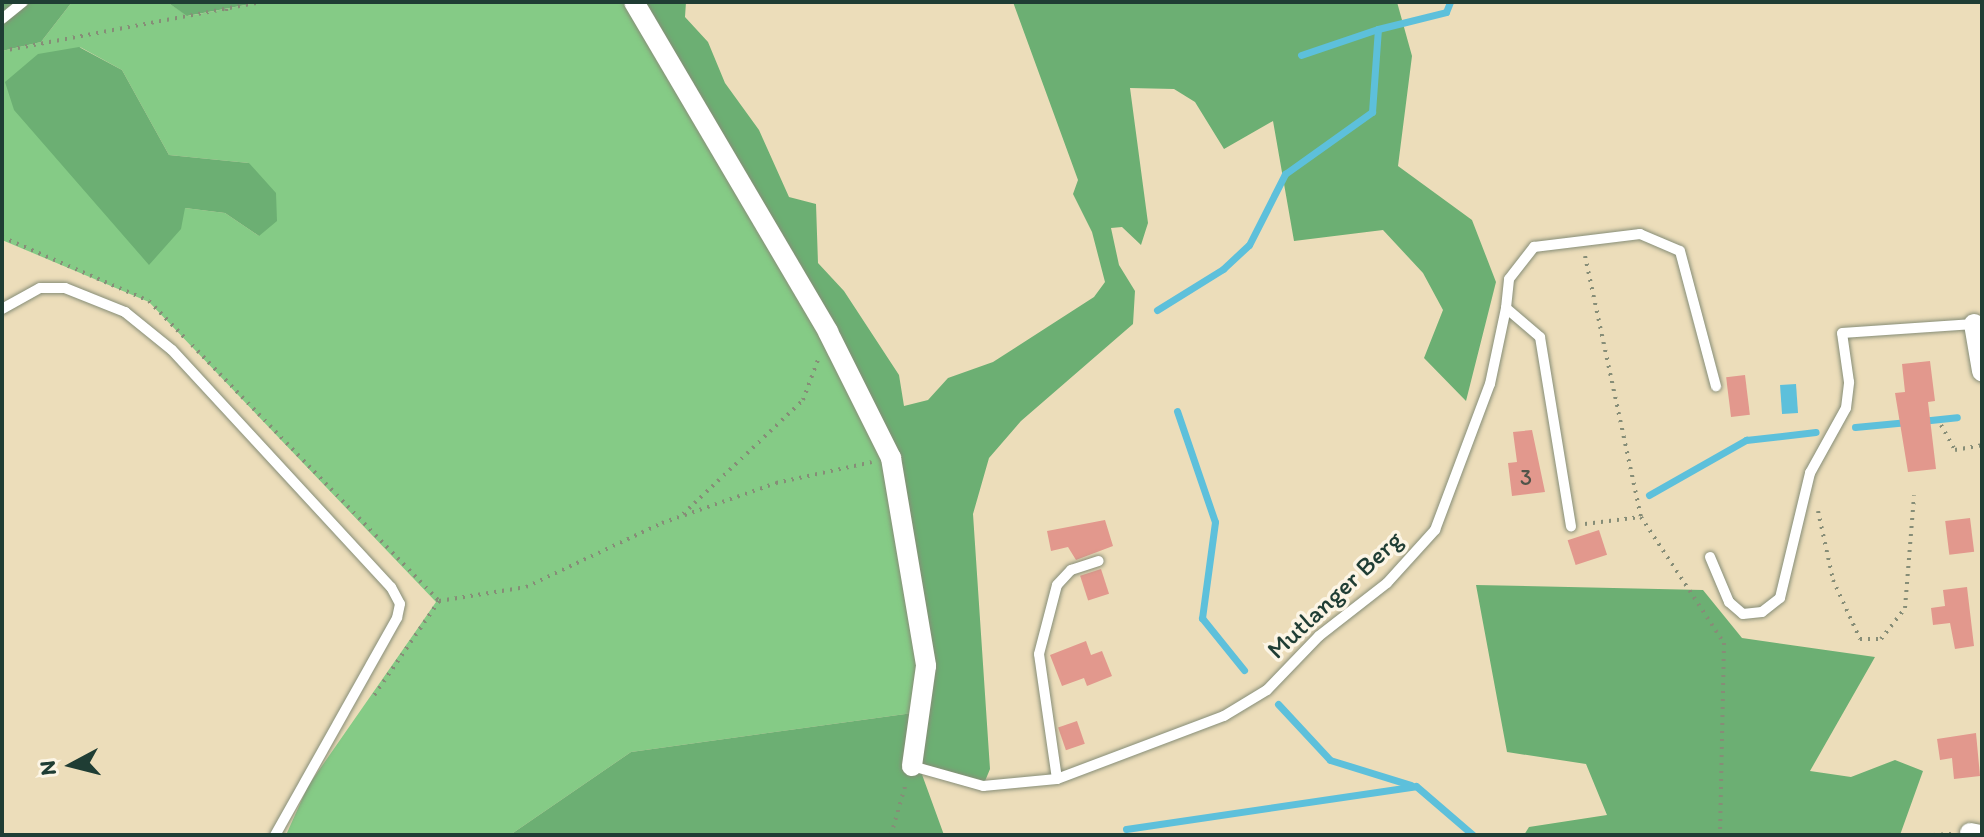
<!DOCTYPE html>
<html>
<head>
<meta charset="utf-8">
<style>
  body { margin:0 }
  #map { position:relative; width:1984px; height:837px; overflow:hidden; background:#ecddba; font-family:Itim,sans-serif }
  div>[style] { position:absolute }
  .green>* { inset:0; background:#85cb86 }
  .forest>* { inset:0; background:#6caf73 }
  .water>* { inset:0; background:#5dc0db; transform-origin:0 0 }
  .stream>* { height:7px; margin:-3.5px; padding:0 3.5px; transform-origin:3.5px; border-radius:3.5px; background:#5dc0db }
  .building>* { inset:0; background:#e2988d; transform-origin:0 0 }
  .path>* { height:4px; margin-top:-2px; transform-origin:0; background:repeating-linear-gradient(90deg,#868d77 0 2px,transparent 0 8px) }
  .roads { filter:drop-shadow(0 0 2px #868d77) drop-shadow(0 0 2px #868d77) }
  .service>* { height:10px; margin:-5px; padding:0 5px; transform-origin:5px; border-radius:5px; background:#fff }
  .minor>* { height:20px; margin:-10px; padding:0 10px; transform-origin:10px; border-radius:10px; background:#fff }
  span { translate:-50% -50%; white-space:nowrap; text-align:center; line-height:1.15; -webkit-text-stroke:7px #fcf5e5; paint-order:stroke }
  .number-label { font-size:22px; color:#50544a }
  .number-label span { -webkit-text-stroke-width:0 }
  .street-label { font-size:26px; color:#1f3d34 }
  .frame { position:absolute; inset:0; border:4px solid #1f3d34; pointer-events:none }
  .north { position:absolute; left:32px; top:725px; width:80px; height:80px; -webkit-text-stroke:6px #fcf5e5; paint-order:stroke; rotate:263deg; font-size:22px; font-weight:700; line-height:32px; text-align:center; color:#1f3d34 }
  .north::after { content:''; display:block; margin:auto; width:28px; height:36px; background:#1f3d34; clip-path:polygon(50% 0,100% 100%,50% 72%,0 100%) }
</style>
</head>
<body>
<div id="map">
  <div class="green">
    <i style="clip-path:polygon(evenodd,72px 2px,167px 2px,188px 16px,261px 2px,634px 2px,891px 458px,908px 540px,920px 712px,631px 752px,510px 835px,286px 835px,308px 786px,436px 602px,149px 302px,2px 240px,2px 51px,41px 42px,72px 2px,80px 47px,122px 70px,169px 155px,249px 163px,259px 236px,225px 213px,185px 208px,80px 47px)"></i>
  </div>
  <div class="forest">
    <i style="clip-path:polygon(2px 2px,72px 2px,41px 42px,2px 51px)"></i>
    <i style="clip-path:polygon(167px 2px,261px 2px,187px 16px)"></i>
    <i style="clip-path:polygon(634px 2px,686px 2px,685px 17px,708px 42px,725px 83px,759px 130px,789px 197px,816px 204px,818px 263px,844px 291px,899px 375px,904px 406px,928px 400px,948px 378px,993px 362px,1094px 297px,1105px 282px,1092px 232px,1073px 194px,1078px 180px,1013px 2px,1397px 2px,1412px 56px,1398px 166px,1472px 220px,1496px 282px,1466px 401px,1424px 358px,1443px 310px,1423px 273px,1383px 230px,1294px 241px,1273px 121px,1224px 149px,1195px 102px,1174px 89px,1130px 88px,1148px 223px,1141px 245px,1122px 227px,1111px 228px,1119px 265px,1135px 291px,1133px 324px,1021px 421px,989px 458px,973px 514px,990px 769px,983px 786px,920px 769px,944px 835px,510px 835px,631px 752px,920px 712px,926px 666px,891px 458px)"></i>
    <i style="clip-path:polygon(79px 47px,122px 70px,169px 155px,249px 163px,276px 193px,277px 221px,259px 236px,225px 213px,185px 208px,181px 229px,149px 265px,14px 110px,5px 82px,38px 54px)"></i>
    <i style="clip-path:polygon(1476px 585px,1703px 590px,1742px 638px,1875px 657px,1810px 771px,1851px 777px,1895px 760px,1923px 771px,1900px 835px,1524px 835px,1529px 827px,1607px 815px,1586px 764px,1507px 752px)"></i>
  </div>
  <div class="water">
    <i style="left:1796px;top:384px;width:29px;height:16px;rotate:86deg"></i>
  </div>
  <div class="stream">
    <i style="left:1301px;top:55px;width:81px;rotate:-18.7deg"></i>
    <i style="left:1157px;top:310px;width:78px;rotate:-31.8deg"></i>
    <i style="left:1223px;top:269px;width:35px;rotate:-43deg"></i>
    <i style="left:1249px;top:245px;width:80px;rotate:-63.1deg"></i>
    <i style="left:1285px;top:174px;width:107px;rotate:-35.5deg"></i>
    <i style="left:1372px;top:112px;width:83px;rotate:-85.9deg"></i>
    <i style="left:1378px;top:29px;width:70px;rotate:-14deg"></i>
    <i style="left:1446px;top:12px;width:11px;rotate:-68deg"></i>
    <i style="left:1177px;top:411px;width:117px;rotate:71.1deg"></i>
    <i style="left:1215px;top:522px;width:97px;rotate:97.7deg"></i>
    <i style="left:1202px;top:618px;width:67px;rotate:51.1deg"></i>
    <i style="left:1921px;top:421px;width:36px;rotate:-6deg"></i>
    <i style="left:1855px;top:427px;width:53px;rotate:-5.4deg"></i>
    <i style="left:1649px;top:495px;width:112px;rotate:-29.6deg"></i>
    <i style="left:1746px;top:440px;width:70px;rotate:-6.5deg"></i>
    <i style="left:1278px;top:704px;width:76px;rotate:47.1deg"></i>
    <i style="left:1330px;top:760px;width:85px;rotate:17.2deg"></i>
    <i style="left:1126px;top:829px;width:293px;rotate:-8.4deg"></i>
    <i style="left:1416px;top:786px;width:75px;rotate:40.7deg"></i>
  </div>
  <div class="building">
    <i style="clip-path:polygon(1930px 361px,1935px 401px,1928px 402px,1936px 469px,1908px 472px,1895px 393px,1905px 392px,1902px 364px)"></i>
    <i style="left:1745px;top:375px;width:40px;height:19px;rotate:83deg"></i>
    <i style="clip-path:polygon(1532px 430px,1545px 492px,1512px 496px,1508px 463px,1517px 462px,1513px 432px)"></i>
    <i style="left:1970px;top:518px;width:34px;height:25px;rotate:83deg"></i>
    <i style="clip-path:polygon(1105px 520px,1113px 546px,1076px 560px,1068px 547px,1051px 551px,1047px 531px)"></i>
    <i style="left:1599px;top:530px;width:26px;height:33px;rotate:72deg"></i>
    <i style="left:1101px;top:569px;width:26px;height:22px;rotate:72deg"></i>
    <i style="clip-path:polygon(1967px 587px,1974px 646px,1955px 649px,1950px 623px,1933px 625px,1931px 608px,1945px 606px,1943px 590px)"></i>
    <i style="clip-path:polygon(1086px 641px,1091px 655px,1102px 651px,1112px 676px,1087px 686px,1084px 678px,1062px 686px,1050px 655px)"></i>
    <i style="left:1077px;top:721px;width:24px;height:20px;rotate:71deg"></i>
    <i style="clip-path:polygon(1976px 733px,1980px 776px,1954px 779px,1952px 758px,1940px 760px,1937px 739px)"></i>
  </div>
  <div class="path">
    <i style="left:226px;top:11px;width:9px;rotate:-77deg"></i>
    <i style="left:2px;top:51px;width:264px;rotate:-10.7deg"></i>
    <i style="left:2px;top:237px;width:160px;rotate:23.5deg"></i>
    <i style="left:149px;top:301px;width:53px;rotate:45.8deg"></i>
    <i style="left:1585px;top:256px;width:267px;rotate:77.9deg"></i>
    <i style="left:1641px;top:517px;width:151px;rotate:56.6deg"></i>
    <i style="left:1724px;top:643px;width:192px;rotate:91.2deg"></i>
    <i style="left:192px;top:345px;width:356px;rotate:46deg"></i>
    <i style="left:439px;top:601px;width:116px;rotate:124.5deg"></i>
    <i style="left:1941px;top:425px;width:29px;rotate:61deg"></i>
    <i style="left:1955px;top:450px;width:27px;rotate:-10deg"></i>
    <i style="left:1818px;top:511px;width:71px;rotate:77.7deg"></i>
    <i style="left:1833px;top:580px;width:65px;rotate:65.4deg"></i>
    <i style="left:1860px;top:639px;width:21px"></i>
    <i style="left:1881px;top:639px;width:39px;rotate:-52deg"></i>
    <i style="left:1905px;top:608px;width:113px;rotate:-85.4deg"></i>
    <i style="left:683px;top:514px;width:166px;rotate:-43.5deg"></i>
    <i style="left:803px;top:400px;width:46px;rotate:-69.6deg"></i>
    <i style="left:1585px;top:524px;width:56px;rotate:-7.1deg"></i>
    <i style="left:439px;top:601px;width:88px;rotate:-9.1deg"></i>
    <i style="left:526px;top:587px;width:150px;rotate:-25.2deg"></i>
    <i style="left:662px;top:523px;width:121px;rotate:-19.3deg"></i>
    <i style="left:776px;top:483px;width:98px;rotate:-12.3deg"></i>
    <i style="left:891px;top:835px;width:54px;rotate:-73.9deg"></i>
    <i style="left:1933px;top:835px;width:18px;rotate:-3deg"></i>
  </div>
  <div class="roads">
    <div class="service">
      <i style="left:2px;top:19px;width:27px;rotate:-39deg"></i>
      <i style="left:1506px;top:308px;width:29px;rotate:-84deg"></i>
      <i style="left:1509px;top:279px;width:41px;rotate:-52deg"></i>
      <i style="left:1534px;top:247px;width:107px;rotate:-7deg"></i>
      <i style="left:1640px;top:234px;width:43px;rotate:23deg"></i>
      <i style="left:1680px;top:251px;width:140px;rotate:75.1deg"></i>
      <i style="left:2px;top:309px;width:43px;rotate:-28.9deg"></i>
      <i style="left:40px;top:288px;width:25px"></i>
      <i style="left:65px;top:288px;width:65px;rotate:21.8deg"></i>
      <i style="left:125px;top:312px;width:60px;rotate:39deg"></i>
      <i style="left:172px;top:350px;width:323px;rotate:47.3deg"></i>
      <i style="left:391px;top:587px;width:19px;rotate:62deg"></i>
      <i style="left:400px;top:604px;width:14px;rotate:102deg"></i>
      <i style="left:397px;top:618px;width:249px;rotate:119.3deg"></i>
      <i style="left:1710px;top:557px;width:49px;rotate:67.1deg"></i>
      <i style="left:1729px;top:602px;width:18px;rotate:41deg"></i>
      <i style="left:1743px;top:614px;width:19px;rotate:-6deg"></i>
      <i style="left:1762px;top:612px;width:23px;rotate:-38deg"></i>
      <i style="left:1780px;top:598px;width:129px;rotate:-76.5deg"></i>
      <i style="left:1810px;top:473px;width:74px;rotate:-61deg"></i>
      <i style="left:1846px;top:408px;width:26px;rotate:-83deg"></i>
      <i style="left:1849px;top:382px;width:49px;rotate:-98.1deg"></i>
      <i style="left:1842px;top:333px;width:132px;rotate:-3.9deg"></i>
      <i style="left:912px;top:766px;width:74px;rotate:15.7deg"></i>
      <i style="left:983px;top:786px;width:74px;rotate:-5.4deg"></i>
      <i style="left:1057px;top:779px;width:178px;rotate:-20.7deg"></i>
      <i style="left:1224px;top:716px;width:50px;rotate:-31.2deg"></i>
      <i style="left:1267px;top:690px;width:75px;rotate:-46.1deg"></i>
      <i style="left:1319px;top:636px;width:86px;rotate:-37.9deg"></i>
      <i style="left:1387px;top:583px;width:72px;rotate:-47.8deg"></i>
      <i style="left:1435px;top:530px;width:156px;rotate:-69.4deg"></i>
      <i style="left:1490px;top:384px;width:78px;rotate:-78.1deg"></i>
      <i style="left:1506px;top:308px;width:45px;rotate:40.5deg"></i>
      <i style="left:1540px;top:337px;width:192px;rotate:80.7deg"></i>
      <i style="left:1057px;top:779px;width:126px;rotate:-98.2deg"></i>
      <i style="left:1039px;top:654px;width:71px;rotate:-75.4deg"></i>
      <i style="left:1057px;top:585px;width:21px;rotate:-47deg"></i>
      <i style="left:1071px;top:570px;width:29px;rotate:-18deg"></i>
    </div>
    <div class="minor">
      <i style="left:634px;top:2px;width:383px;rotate:59.5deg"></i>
      <i style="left:828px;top:332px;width:141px;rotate:63.4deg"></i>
      <i style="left:891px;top:458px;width:211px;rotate:80.4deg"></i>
      <i style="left:926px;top:666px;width:101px;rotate:98deg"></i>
      <i style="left:1974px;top:324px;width:48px;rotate:80.3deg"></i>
      <i style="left:1970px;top:833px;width:10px;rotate:11deg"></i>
    </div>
  </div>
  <div class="number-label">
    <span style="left:1526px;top:478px">3</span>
  </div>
  <div class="street-label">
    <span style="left:1335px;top:595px;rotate:-43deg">Mutlanger Berg</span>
  </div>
  <div class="frame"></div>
  <div class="north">N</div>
</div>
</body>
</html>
